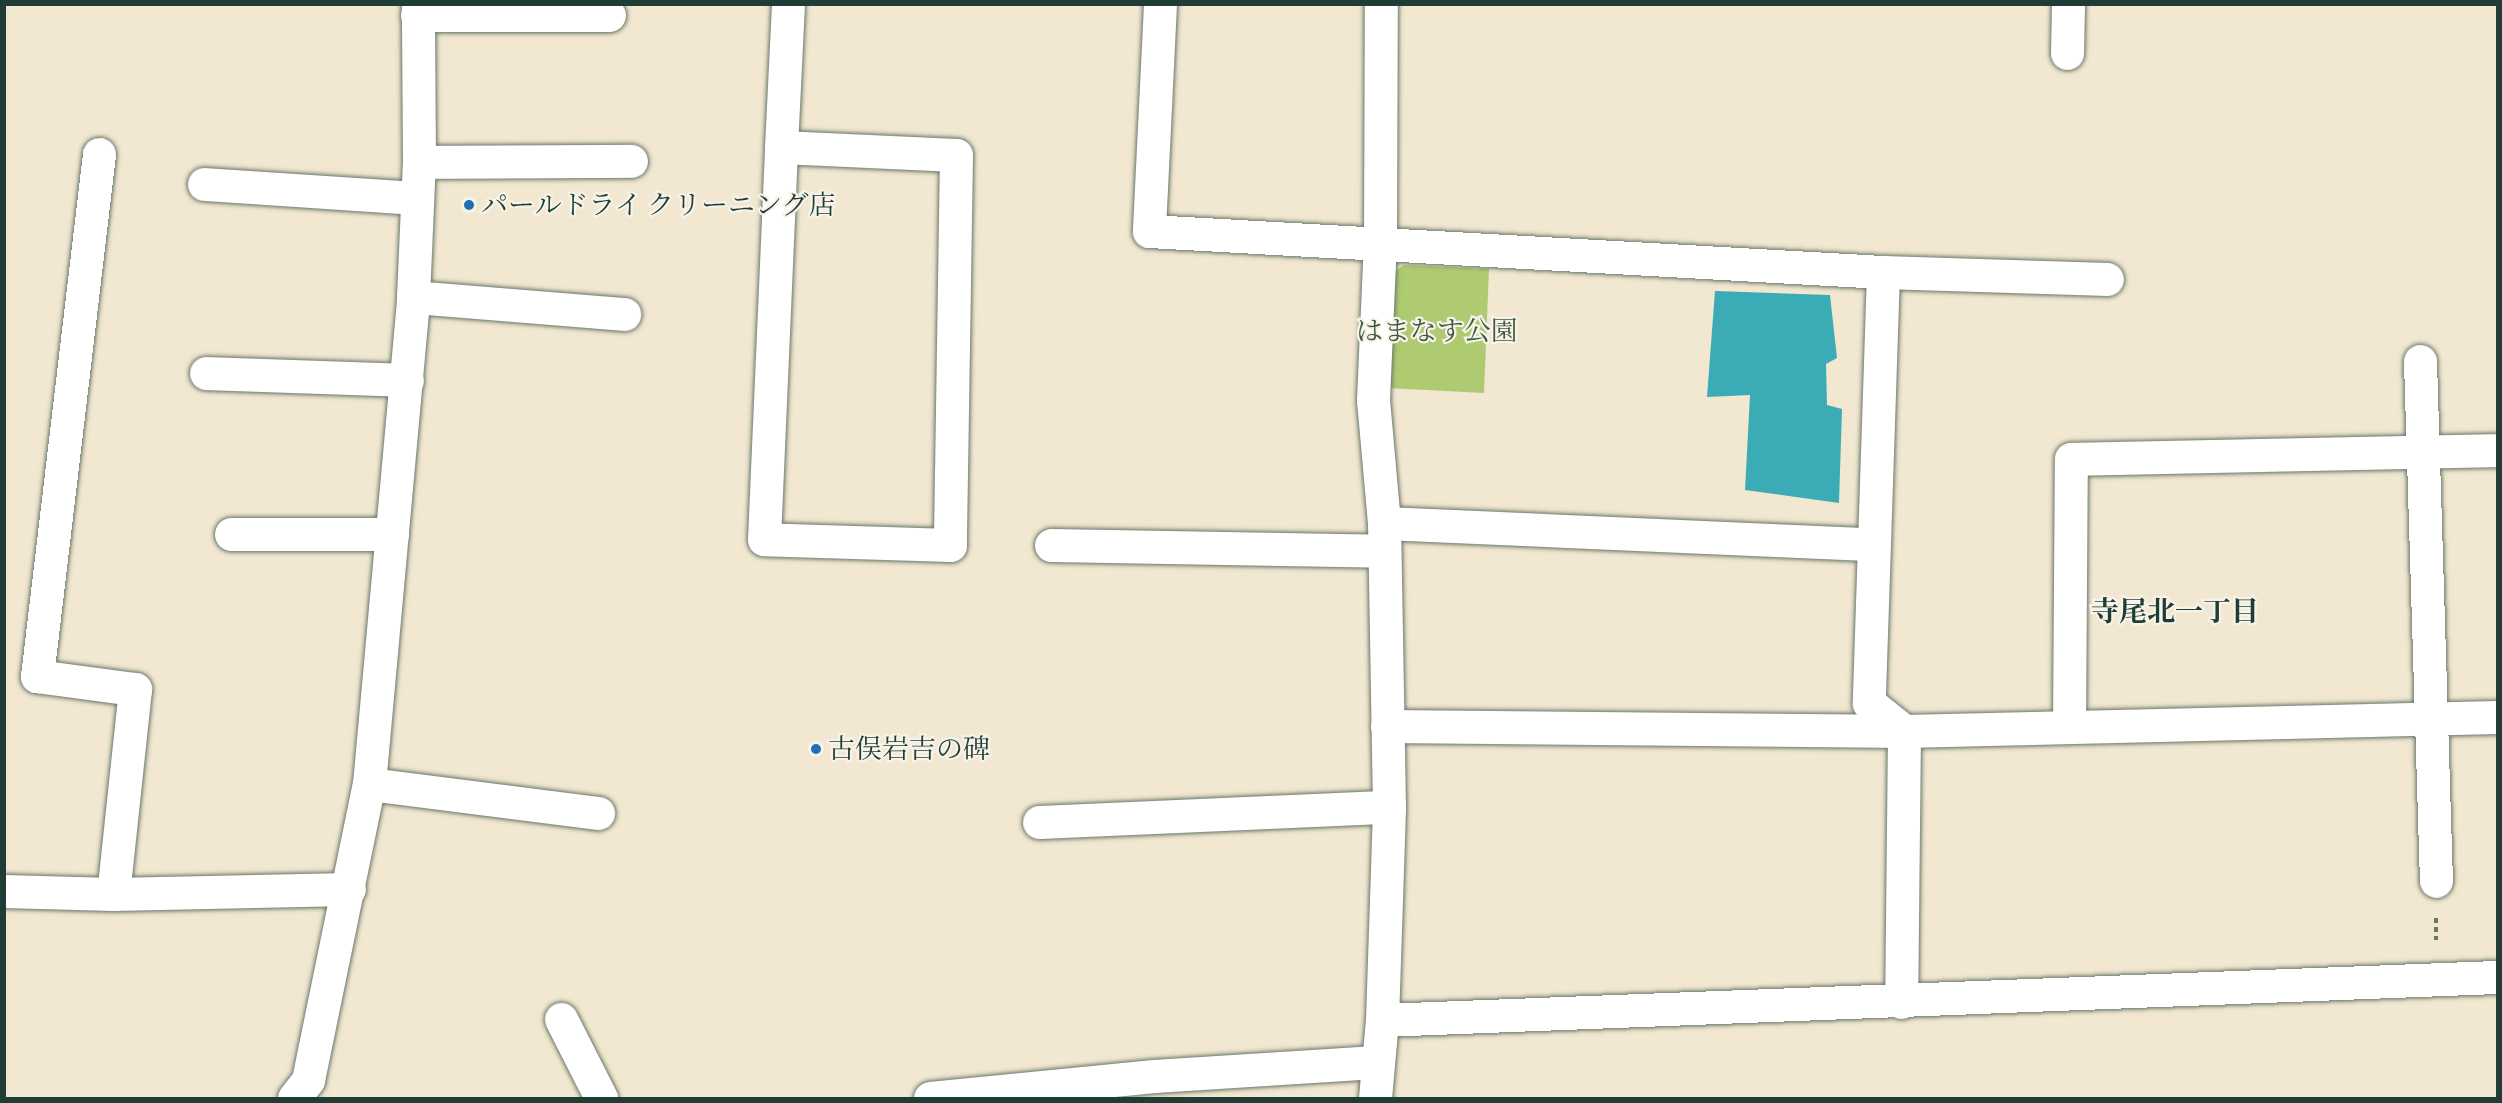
<!DOCTYPE html>
<html>
<head>
<meta charset="utf-8">
<style>
  body { margin:0 }
  #map { position:relative; width:2502px; height:1103px; overflow:hidden; background:#f2e7d0; font-family:"EB Garamond","Noto Serif JP",serif }
  div>[style] { position:absolute }
  .green>* { inset:0; background:#afcb71 }
  .water>* { inset:0; background:#3bacb6 }
  .path>* { height:4px; margin-top:-2px; transform-origin:0; background:repeating-linear-gradient(90deg,#69786b 0 4.5px,transparent 0 9px) }
  .roads { filter:drop-shadow(0 0 2px #69786b) drop-shadow(0 0 2px #69786b) }
  .minor>* { height:33px; margin:-16.5px; padding:0 16.5px; transform-origin:16.5px; border-radius:16.5px; background:#fff }
  .dots>* { width:16px; height:16px; translate:-50% -50%; box-sizing:border-box; border:3px solid #f7f3e8; border-radius:50% }
  span { translate:-50% -50%; white-space:nowrap; text-align:center; line-height:1.15; -webkit-text-stroke:4.5px #f7f3e8; paint-order:stroke }
  .poi-label { font-size:27px; color:#1f3d34 }
  .left { translate:0 -50%; text-align:left }
  .park-label { font-size:27px; color:#3c5940 }
  .neighbourhood-label { font-size:28px; color:#1f3d34; font-weight:700 }
  .frame { position:absolute; inset:0; border:6px solid #1f3d34; pointer-events:none }
</style>
</head>
<body>
<div id="map">
  <div class="green">
    <i style="clip-path:polygon(1404px 265px,1489px 269px,1484px 393px,1386px 388px,1390px 275px)"></i>
  </div>
  <div class="water">
    <i style="clip-path:polygon(1715px 291px,1830px 295px,1837px 358px,1826px 364px,1827px 405px,1842px 409px,1839px 503px,1745px 490px,1750px 395px,1707px 397px)"></i>
  </div>
  <div class="path">
    <i style="left:2436px;top:918px;width:22px;rotate:90deg"></i>
  </div>
  <div class="roads">
    <div class="minor">
      <i style="left:1160px;top:4px;width:227px;rotate:92.8deg"></i>
      <i style="left:1149px;top:231px;width:735px;rotate:3.2deg"></i>
      <i style="left:1883px;top:272px;width:431px;rotate:91.9deg"></i>
      <i style="left:1869px;top:703px;width:45px;rotate:38.7deg"></i>
      <i style="left:1904px;top:731px;width:271px;rotate:90.6deg"></i>
      <i style="left:417px;top:15px;width:192px"></i>
      <i style="left:2067px;top:53px;width:49px;rotate:-88.8deg"></i>
      <i style="left:781px;top:147px;width:175px;rotate:2.6deg"></i>
      <i style="left:956px;top:155px;width:390px;rotate:90.9deg"></i>
      <i style="left:950px;top:545px;width:186px;rotate:-178.2deg"></i>
      <i style="left:764px;top:539px;width:392px;rotate:-87.5deg"></i>
      <i style="left:781px;top:147px;width:143px;rotate:-87.2deg"></i>
      <i style="left:99px;top:154px;width:526px;rotate:96.77deg"></i>
      <i style="left:37px;top:676px;width:99px;rotate:7.6deg"></i>
      <i style="left:135px;top:689px;width:206px;rotate:96.1deg"></i>
      <i style="left:419px;top:162px;width:212px;rotate:-0.3deg"></i>
      <i style="left:204px;top:184px;width:211px;rotate:3.8deg"></i>
      <i style="left:1883px;top:272px;width:224px;rotate:1.8deg"></i>
      <i style="left:413px;top:297px;width:212px;rotate:4.6deg"></i>
      <i style="left:2420px;top:361px;width:520px;rotate:88.24deg"></i>
      <i style="left:206px;top:373px;width:201px;rotate:2deg"></i>
      <i style="left:1384px;top:523px;width:490px;rotate:2.5deg"></i>
      <i style="left:231px;top:534px;width:161px"></i>
      <i style="left:1051px;top:545px;width:332px;rotate:1deg"></i>
      <i style="left:1387px;top:726px;width:517px;rotate:0.55deg"></i>
      <i style="left:1904px;top:731px;width:594px;rotate:-1.35deg"></i>
      <i style="left:2069px;top:726px;width:267px;rotate:-89.6deg"></i>
      <i style="left:2071px;top:459px;width:427px;rotate:-1.2deg"></i>
      <i style="left:369px;top:784px;width:231px;rotate:7.2deg"></i>
      <i style="left:1039px;top:822px;width:350px;rotate:-2.5deg"></i>
      <i style="left:4px;top:891px;width:109px;rotate:1.6deg"></i>
      <i style="left:113px;top:894px;width:236px;rotate:-1.2deg"></i>
      <i style="left:561px;top:1019px;width:89px;rotate:63.1deg"></i>
      <i style="left:1382px;top:1020px;width:1117px;rotate:-2.21deg"></i>
      <i style="left:294px;top:1098px;width:23px;rotate:-52deg"></i>
      <i style="left:308px;top:1080px;width:302px;rotate:-78.4deg"></i>
      <i style="left:369px;top:784px;width:489px;rotate:-84.8deg"></i>
      <i style="left:413px;top:297px;width:135px;rotate:-87.5deg"></i>
      <i style="left:419px;top:162px;width:158px;rotate:-90.4deg"></i>
      <i style="left:930px;top:1098px;width:225px;rotate:-5.6deg"></i>
      <i style="left:1154px;top:1076px;width:222px;rotate:-3.6deg"></i>
      <i style="left:1375px;top:1098px;width:78px;rotate:-84.9deg"></i>
      <i style="left:1382px;top:1020px;width:213px;rotate:-88.1deg"></i>
      <i style="left:1389px;top:807px;width:284px;rotate:-91deg"></i>
      <i style="left:1384px;top:523px;width:123px;rotate:-95.1deg"></i>
      <i style="left:1373px;top:400px;width:158px;rotate:-87.5deg"></i>
      <i style="left:1380px;top:242px;width:238px;rotate:-89.8deg"></i>
    </div>
  </div>
  <div class="dots">
    <i style="left:469px;top:205px;background:#1f6fb2"></i>
    <i style="left:816px;top:749px;background:#1f6fb2"></i>
  </div>
  <div class="poi-label">
    <span class="left" style="left:481px;top:205px">パールドライ クリーニング店</span>
    <span class="left" style="left:828px;top:749px">古俣岩吉の碑</span>
  </div>
  <div class="park-label">
    <span style="left:1437px;top:331px">はまなす公園</span>
  </div>
  <div class="neighbourhood-label">
    <span style="left:2175px;top:611px">寺尾北一丁目</span>
  </div>
  <div class="frame"></div>
</div>
</body>
</html>
